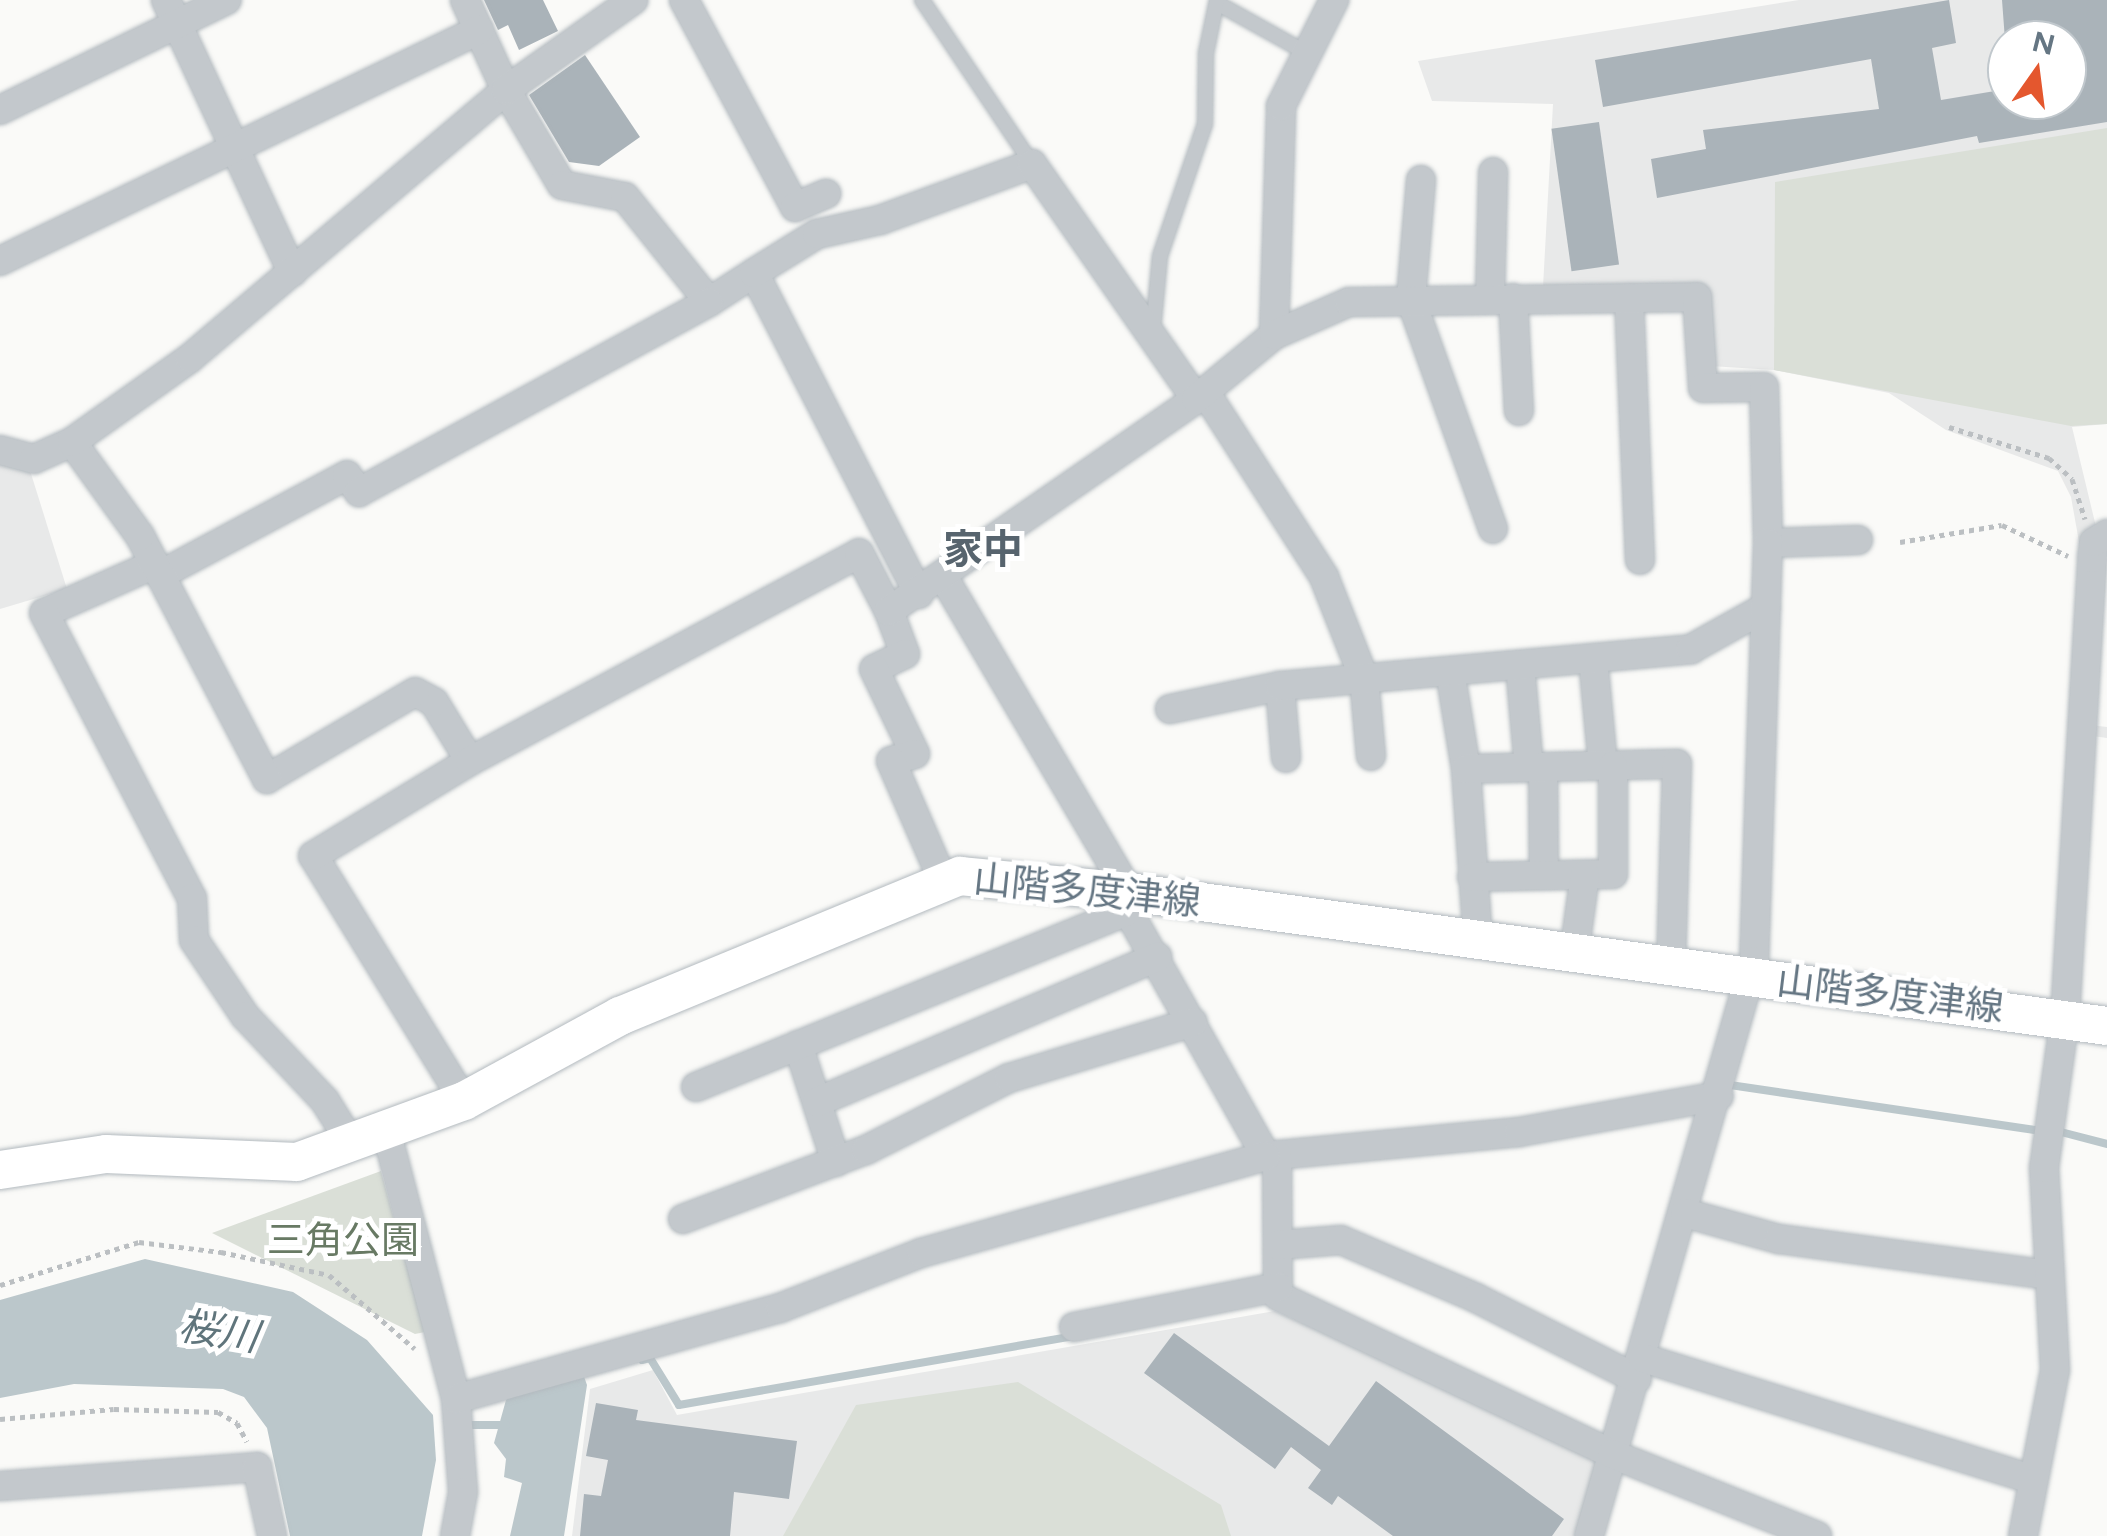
<!DOCTYPE html>
<html>
<head>
<meta charset="utf-8">
<style>
  body { margin:0 }
  #map { position:relative; width:2107px; height:1536px; overflow:hidden; background:#fafaf8; font-family:Figtree,"Noto Sans JP",sans-serif }
  div>[style] { position:absolute }
  .built>* { inset:0; background:#e8e9e9 }
  .green>* { inset:0; background:#dadfd7 }
  .water>* { inset:0; background:#bbc7cb }
  .stream>* { height:8px; margin:-4px; padding:0 4px; transform-origin:4px; border-radius:4px; background:#bbc7cb }
  .building>* { inset:0; background:#aab3b9; transform-origin:0 0 }
  .path>* { height:5px; margin-top:-2.5px; transform-origin:0; background:repeating-linear-gradient(90deg,#bbbfc2 0 5px,transparent 0 10px) }
  .roads { filter:drop-shadow(0 0 2px #b3babf) drop-shadow(0 0 2px #b3babf) }
  .service>* { height:14px; margin:-7px; padding:0 7px; transform-origin:7px; border-radius:7px; background:#c3c8cc }
  .minor>* { height:28px; margin:-14px; padding:0 14px; transform-origin:14px; border-radius:14px; background:#c3c8cc }
  .secondary>* { height:38px; margin:-19px; padding:0 19px; transform-origin:19px; border-radius:19px; background:#fff }
  span { translate:-50% -50%; white-space:nowrap; text-align:center; line-height:1.15; -webkit-text-stroke:10px #fff; paint-order:stroke }
  .street-label { font-size:38px; color:#657683 }
  .park-label { font-size:38px; color:#687a64 }
  .neighbourhood-label { font-size:40px; color:#57646e; font-weight:700 }
  .water-label { font-size:40px; color:#60757c; font-style:italic }
  .north { position:absolute; left:1987px; top:20px; width:100px; height:100px; box-sizing:border-box; background:#fff; border:2px solid #c1c8cd; border-radius:50%; rotate:14deg; font-size:28px; font-weight:700; line-height:40px; text-align:center; color:#657683 }
  .north::after { content:''; display:block; margin:auto; width:35px; height:45px; background:#e4572e; clip-path:polygon(50% 0,100% 100%,50% 72%,0 100%) }
</style>
</head>
<body>
<div id="map">
  <div class="built">
    <i style="clip-path:polygon(evenodd,1799px 0,2107px 0,2107px 424px,2072px 427px,2098px 535px,2090px 725px,2107px 727px,2107px 738px,2071px 733px,2086px 581px,2071px 497px,2058px 471px,1946px 430px,1889px 393px,1774px 370px,1710px 366px,1706px 286px,1543px 287px,1553px 104px,1432px 101px,1418px 61px,1799px 0,2007px 40px,2067px 40px,2067px 100px,2007px 100px,2007px 40px)"></i>
    <i style="clip-path:polygon(0 457px,28px 464px,67px 589px,0 609px)"></i>
    <i style="clip-path:polygon(1275px 1311px,1601px 1458px,1577px 1536px,572px 1536px,590px 1389px,653px 1370px,677px 1415px)"></i>
  </div>
  <div class="green">
    <i style="clip-path:polygon(2107px 128px,2107px 424px,2071px 426px,1774px 370px,1775px 182px)"></i>
    <i style="clip-path:polygon(381px 1171px,425px 1332px,415px 1334px,212px 1233px)"></i>
    <i style="clip-path:polygon(1018px 1382px,1221px 1505px,1231px 1536px,783px 1536px,856px 1405px)"></i>
  </div>
  <div class="water">
    <i style="clip-path:polygon(145px 1259px,293px 1292px,367px 1340px,433px 1415px,436px 1460px,422px 1536px,290px 1536px,267px 1428px,244px 1397px,223px 1389px,74px 1384px,0 1398px,0 1300px)"></i>
    <i style="clip-path:polygon(582px 1371px,587px 1385px,564px 1536px,510px 1536px,522px 1483px,504px 1477px,506px 1459px,494px 1443px,506px 1400px,517px 1389px)"></i>
  </div>
  <div class="stream">
    <i style="left:1730px;top:1085px;width:314px;rotate:8.4deg"></i>
    <i style="left:2061px;top:1132px;width:48px;rotate:14.6deg"></i>
    <i style="left:642px;top:1360px;width:8px;rotate:-14deg"></i>
    <i style="left:650px;top:1358px;width:55px;rotate:58.3deg"></i>
    <i style="left:679px;top:1405px;width:402px;rotate:-9.9deg"></i>
    <i style="left:465px;top:1425px;width:41px"></i>
  </div>
  <div class="building">
    <i style="clip-path:polygon(484px 0,543px 0,558px 31px,519px 50px,508px 25px,498px 30px)"></i>
    <i style="clip-path:polygon(1949px 0,1956px 43px,1932px 48px,1941px 100px,2007px 89px,2007px 100px,2067px 100px,2067px 40px,2005px 40px,2002px 0,2107px 0,2107px 122px,1979px 143px,1977px 136px,1657px 198px,1651px 159px,1706px 149px,1703px 130px,1879px 109px,1871px 59px,1603px 107px,1595px 60px)"></i>
    <i style="clip-path:polygon(585px 55px,640px 137px,599px 166px,569px 162px,529px 95px)"></i>
    <i style="left:1599px;top:122px;width:144px;height:48px;rotate:82deg"></i>
    <i style="clip-path:polygon(1174px 1333px,1329px 1446px,1376px 1381px,1564px 1519px,1552px 1536px,1393px 1536px,1338px 1496px,1332px 1505px,1308px 1488px,1321px 1470px,1291px 1447px,1275px 1469px,1144px 1373px)"></i>
    <i style="clip-path:polygon(596px 1403px,638px 1410px,636px 1420px,797px 1441px,789px 1499px,734px 1492px,730px 1536px,580px 1536px,584px 1494px,601px 1496px,608px 1460px,586px 1456px)"></i>
  </div>
  <div class="path">
    <i style="left:1949px;top:427px;width:105px;rotate:17.2deg"></i>
    <i style="left:2049px;top:458px;width:31px;rotate:42deg"></i>
    <i style="left:2072px;top:479px;width:42px;rotate:72deg"></i>
    <i style="left:1900px;top:542px;width:103px;rotate:-9.5deg"></i>
    <i style="left:2002px;top:525px;width:73px;rotate:25.2deg"></i>
    <i style="left:0;top:1285px;width:145px;rotate:-17.2deg"></i>
    <i style="left:139px;top:1242px;width:83px;rotate:7deg"></i>
    <i style="left:221px;top:1252px;width:110px;rotate:12deg"></i>
    <i style="left:329px;top:1275px;width:113px;rotate:40.7deg"></i>
    <i style="left:0;top:1419px;width:114px;rotate:-5deg"></i>
    <i style="left:114px;top:1409px;width:104px;rotate:1.7deg"></i>
    <i style="left:218px;top:1412px;width:22px;rotate:30deg"></i>
    <i style="left:237px;top:1423px;width:21px;rotate:62deg"></i>
  </div>
  <div class="roads">
    <div class="service">
      <i style="left:922px;top:0;width:197px;rotate:56.1deg"></i>
      <i style="left:1217px;top:3px;width:103px;rotate:29.1deg"></i>
      <i style="left:1153px;top:330px;width:74px;rotate:-84.6deg"></i>
      <i style="left:1160px;top:256px;width:139px;rotate:-71.2deg"></i>
      <i style="left:1205px;top:124px;width:71px;rotate:-89.2deg"></i>
      <i style="left:1206px;top:53px;width:54px;rotate:-78.3deg"></i>
    </div>
    <div class="minor">
      <i style="left:166px;top:0;width:300px;rotate:65.1deg"></i>
      <i style="left:465px;top:0;width:99px;rotate:65.5deg"></i>
      <i style="left:506px;top:90px;width:110px;rotate:59.5deg"></i>
      <i style="left:562px;top:185px;width:64px;rotate:10.8deg"></i>
      <i style="left:625px;top:197px;width:134px;rotate:51.3deg"></i>
      <i style="left:709px;top:302px;width:54px;rotate:-32.8deg"></i>
      <i style="left:754px;top:273px;width:361px;rotate:62.8deg"></i>
      <i style="left:684px;top:0;width:235px;rotate:61.8deg"></i>
      <i style="left:795px;top:207px;width:34px;rotate:-23deg"></i>
      <i style="left:0;top:110px;width:252px;rotate:-25.9deg"></i>
      <i style="left:1421px;top:180px;width:120px;rotate:94.8deg"></i>
      <i style="left:1411px;top:300px;width:243px;rotate:70.3deg"></i>
      <i style="left:0;top:261px;width:532px;rotate:-25.75deg"></i>
      <i style="left:754px;top:273px;width:74px;rotate:-31.8deg"></i>
      <i style="left:817px;top:234px;width:65px;rotate:-12.5deg"></i>
      <i style="left:880px;top:220px;width:162px;rotate:-20.2deg"></i>
      <i style="left:1032px;top:164px;width:287px;rotate:55.1deg"></i>
      <i style="left:1513px;top:298px;width:113px;rotate:87deg"></i>
      <i style="left:1629px;top:298px;width:262px;rotate:87.6deg"></i>
      <i style="left:1490px;top:299px;width:127px;rotate:-88.6deg"></i>
      <i style="left:1274px;top:335px;width:229px;rotate:-88.2deg"></i>
      <i style="left:1281px;top:106px;width:119px;rotate:-63.4deg"></i>
      <i style="left:1205px;top:392px;width:220px;rotate:57.2deg"></i>
      <i style="left:1324px;top:577px;width:109px;rotate:68.4deg"></i>
      <i style="left:1364px;top:678px;width:78px;rotate:84.9deg"></i>
      <i style="left:0;top:450px;width:35px;rotate:15deg"></i>
      <i style="left:34px;top:459px;width:42px;rotate:-24.1deg"></i>
      <i style="left:1768px;top:543px;width:90px;rotate:-1.9deg"></i>
      <i style="left:155px;top:564px;width:121px;rotate:156.2deg"></i>
      <i style="left:44px;top:613px;width:321px;rotate:62.6deg"></i>
      <i style="left:192px;top:898px;width:42px;rotate:87.3deg"></i>
      <i style="left:194px;top:940px;width:92px;rotate:56.1deg"></i>
      <i style="left:245px;top:1016px;width:117px;rotate:46.7deg"></i>
      <i style="left:325px;top:1101px;width:47px;rotate:58deg"></i>
      <i style="left:160px;top:575px;width:212px;rotate:-28.1deg"></i>
      <i style="left:347px;top:475px;width:21px;rotate:55deg"></i>
      <i style="left:359px;top:492px;width:398px;rotate:-28.5deg"></i>
      <i style="left:944px;top:578px;width:364px;rotate:59.5deg"></i>
      <i style="left:1129px;top:892px;width:19px;rotate:93deg"></i>
      <i style="left:1128px;top:911px;width:281px;rotate:60.6deg"></i>
      <i style="left:1266px;top:1156px;width:254px;rotate:-5.4deg"></i>
      <i style="left:1519px;top:1132px;width:203px;rotate:-10.2deg"></i>
      <i style="left:889px;top:611px;width:46px;rotate:69.6deg"></i>
      <i style="left:905px;top:654px;width:34px;rotate:154deg"></i>
      <i style="left:874px;top:669px;width:94px;rotate:64.2deg"></i>
      <i style="left:915px;top:754px;width:25px;rotate:164deg"></i>
      <i style="left:891px;top:761px;width:133px;rotate:66.5deg"></i>
      <i style="left:1593px;top:658px;width:108px;rotate:84.7deg"></i>
      <i style="left:1520px;top:665px;width:102px;rotate:85deg"></i>
      <i style="left:1450px;top:671px;width:99px;rotate:80.7deg"></i>
      <i style="left:1466px;top:769px;width:171px;rotate:86deg"></i>
      <i style="left:1280px;top:686px;width:72px;rotate:85.2deg"></i>
      <i style="left:1170px;top:709px;width:112px;rotate:-11.8deg"></i>
      <i style="left:1280px;top:686px;width:413px;rotate:-5.1deg"></i>
      <i style="left:1691px;top:649px;width:86px;rotate:-29.2deg"></i>
      <i style="left:470px;top:761px;width:69px;rotate:-121.4deg"></i>
      <i style="left:434px;top:702px;width:21px;rotate:-152deg"></i>
      <i style="left:415px;top:692px;width:172px;rotate:149.6deg"></i>
      <i style="left:267px;top:779px;width:274px;rotate:-117.6deg"></i>
      <i style="left:140px;top:536px;width:116px;rotate:-125.9deg"></i>
      <i style="left:72px;top:442px;width:145px;rotate:-35.4deg"></i>
      <i style="left:190px;top:358px;width:414px;rotate:-40.3deg"></i>
      <i style="left:506px;top:90px;width:156px;rotate:-35.3deg"></i>
      <i style="left:1543px;top:767px;width:108px;rotate:89.5deg"></i>
      <i style="left:1466px;top:769px;width:211px;rotate:-1.4deg"></i>
      <i style="left:1677px;top:764px;width:203px;rotate:91.7deg"></i>
      <i style="left:1472px;top:877px;width:141px;rotate:-1.2deg"></i>
      <i style="left:1613px;top:874px;width:108px;rotate:-90deg"></i>
      <i style="left:1574px;top:954px;width:80px;rotate:-82.1deg"></i>
      <i style="left:798px;top:1045px;width:123px;rotate:72deg"></i>
      <i style="left:696px;top:1087px;width:466px;rotate:-22.2deg"></i>
      <i style="left:464px;top:1101px;width:288px;rotate:-121.6deg"></i>
      <i style="left:313px;top:856px;width:184px;rotate:-31.2deg"></i>
      <i style="left:470px;top:761px;width:441px;rotate:-28.1deg"></i>
      <i style="left:859px;top:553px;width:65px;rotate:62.7deg"></i>
      <i style="left:889px;top:611px;width:373px;rotate:-34.6deg"></i>
      <i style="left:1196px;top:399px;width:101px;rotate:-39.4deg"></i>
      <i style="left:1274px;top:335px;width:82px;rotate:-23.7deg"></i>
      <i style="left:1349px;top:302px;width:348px;rotate:-0.8deg"></i>
      <i style="left:1697px;top:297px;width:91px;rotate:86.2deg"></i>
      <i style="left:1703px;top:388px;width:61px;rotate:-0.9deg"></i>
      <i style="left:1764px;top:387px;width:156px;rotate:88.5deg"></i>
      <i style="left:1768px;top:543px;width:418px;rotate:91.9deg"></i>
      <i style="left:1754px;top:961px;width:598px;rotate:106.01deg"></i>
      <i style="left:817px;top:1102px;width:370px;rotate:-23.1deg"></i>
      <i style="left:386px;top:1130px;width:278px;rotate:75.4deg"></i>
      <i style="left:456px;top:1399px;width:93px;rotate:85.7deg"></i>
      <i style="left:463px;top:1492px;width:45px;rotate:100.3deg"></i>
      <i style="left:1277px;top:1155px;width:141px;rotate:89.6deg"></i>
      <i style="left:1278px;top:1296px;width:369px;rotate:25.3deg"></i>
      <i style="left:1612px;top:1454px;width:221px;rotate:21.8deg"></i>
      <i style="left:1685px;top:1213px;width:98px;rotate:15.5deg"></i>
      <i style="left:1779px;top:1239px;width:273px;rotate:7.6deg"></i>
      <i style="left:683px;top:1219px;width:196px;rotate:-20.7deg"></i>
      <i style="left:866px;top:1150px;width:160px;rotate:-26.7deg"></i>
      <i style="left:1009px;top:1078px;width:192px;rotate:-16.9deg"></i>
      <i style="left:1278px;top:1245px;width:63px;rotate:-4.5deg"></i>
      <i style="left:1341px;top:1240px;width:147px;rotate:23.2deg"></i>
      <i style="left:1476px;top:1298px;width:180px;rotate:26.7deg"></i>
      <i style="left:1074px;top:1327px;width:208px;rotate:-11.1deg"></i>
      <i style="left:1643px;top:1358px;width:407px;rotate:17.3deg"></i>
      <i style="left:456px;top:1399px;width:337px;rotate:-15.7deg"></i>
      <i style="left:780px;top:1308px;width:151px;rotate:-21.3deg"></i>
      <i style="left:921px;top:1253px;width:358px;rotate:-15.7deg"></i>
      <i style="left:0;top:1486px;width:258px;rotate:-4.2deg"></i>
      <i style="left:257px;top:1467px;width:71px;rotate:77.7deg"></i>
      <i style="left:2023px;top:1536px;width:169px;rotate:-79.1deg"></i>
      <i style="left:2055px;top:1370px;width:202px;rotate:-93.1deg"></i>
      <i style="left:2044px;top:1168px;width:152px;rotate:-82.1deg"></i>
      <i style="left:2065px;top:1017px;width:460px;rotate:-86.6deg"></i>
      <i style="left:2092px;top:558px;width:16px;rotate:-83deg"></i>
      <i style="left:2094px;top:542px;width:15px;rotate:-32deg"></i>
    </div>
    <div class="secondary">
      <i style="left:0;top:1170px;width:107px;rotate:-8.6deg"></i>
      <i style="left:106px;top:1154px;width:191px;rotate:2.4deg"></i>
      <i style="left:297px;top:1162px;width:178px;rotate:-20.1deg"></i>
      <i style="left:464px;top:1101px;width:178px;rotate:-28.6deg"></i>
      <i style="left:620px;top:1016px;width:368px;rotate:-22.4deg"></i>
      <i style="left:960px;top:876px;width:170px;rotate:5.4deg"></i>
      <i style="left:1129px;top:892px;width:987px;rotate:7.8deg"></i>
    </div>
  </div>
  <div class="street-label">
    <span style="left:1087px;top:891px;rotate:6deg">山階多度津線</span>
    <span style="left:1890px;top:995px;rotate:7deg">山階多度津線</span>
  </div>
  <div class="park-label">
    <span style="left:343px;top:1241px">三角公園</span>
  </div>
  <div class="neighbourhood-label">
    <span style="left:983px;top:549px">家中</span>
  </div>
  <div class="water-label">
    <span style="left:219px;top:1331px;rotate:9deg">桜川</span>
  </div>
  <div class="north">N</div>
</div>
</body>
</html>
